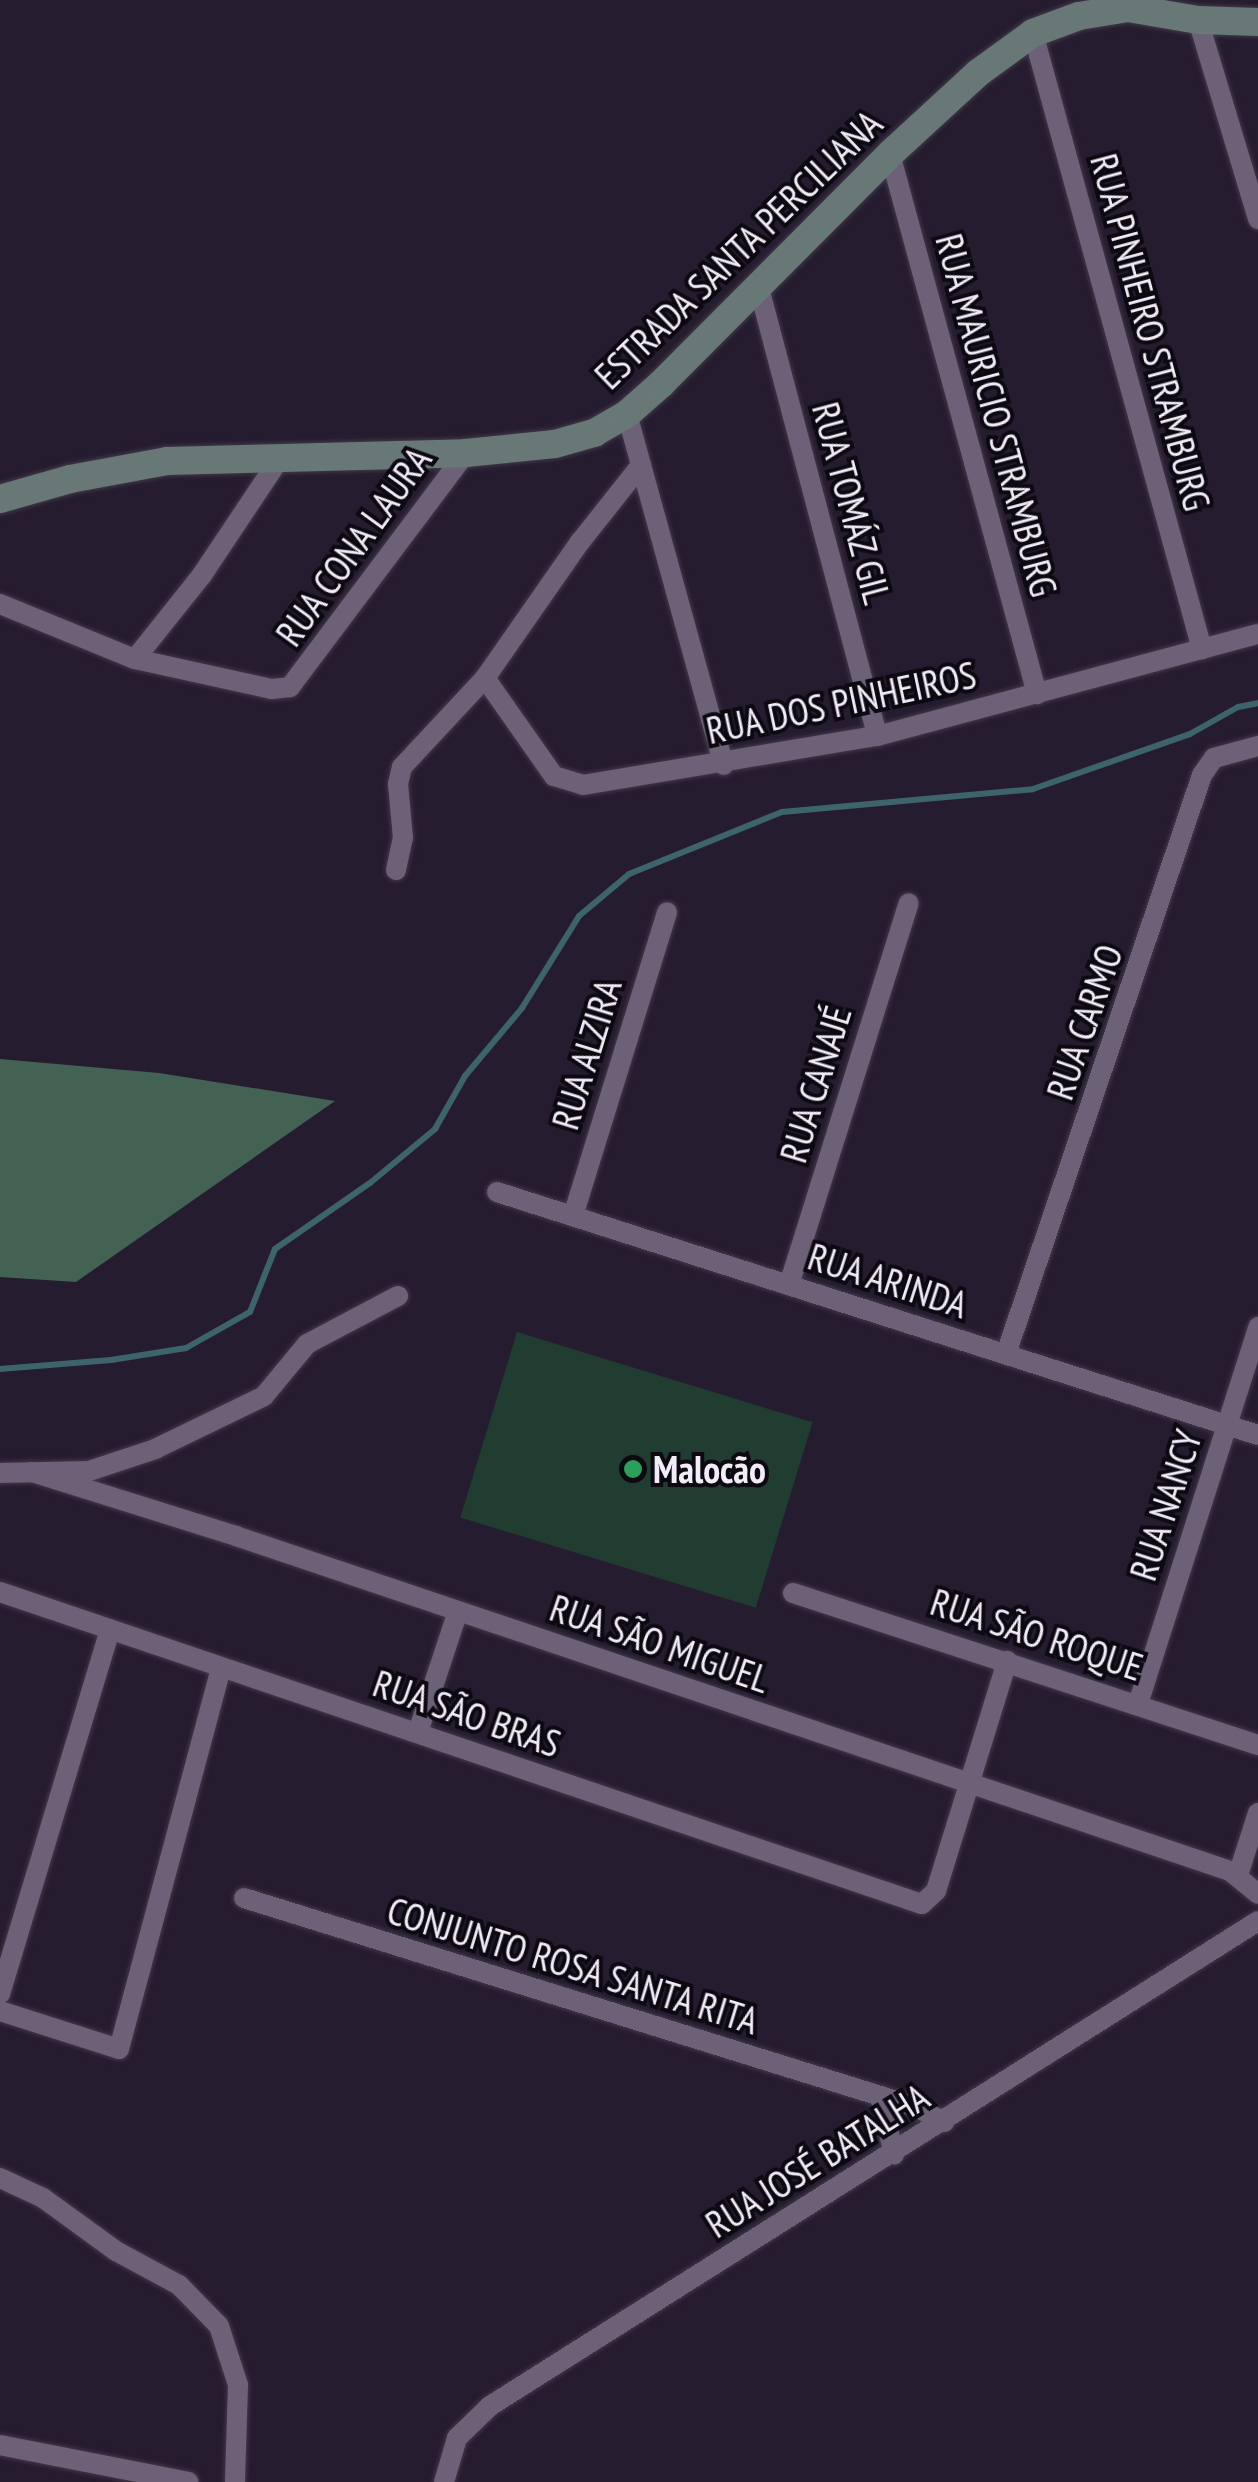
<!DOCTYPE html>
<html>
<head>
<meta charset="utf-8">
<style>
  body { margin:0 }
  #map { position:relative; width:1258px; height:2482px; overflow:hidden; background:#261c2f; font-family:"PT Sans Narrow",sans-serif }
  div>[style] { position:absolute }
  .green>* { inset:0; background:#213c30; transform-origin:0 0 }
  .forest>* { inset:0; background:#436254 }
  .stream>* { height:6px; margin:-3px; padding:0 3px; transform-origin:3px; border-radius:3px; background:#3e646b }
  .roads { filter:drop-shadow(0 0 2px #413949) drop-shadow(0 0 2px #413949) }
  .street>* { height:20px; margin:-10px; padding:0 10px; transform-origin:10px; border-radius:10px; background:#6d6178 }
  .secondary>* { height:28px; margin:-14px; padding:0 14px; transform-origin:14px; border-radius:14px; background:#687877 }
  .dots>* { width:28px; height:28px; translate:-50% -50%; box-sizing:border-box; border:5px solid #0d0911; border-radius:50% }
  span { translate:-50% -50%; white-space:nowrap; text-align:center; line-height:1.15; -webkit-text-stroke:8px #0d0911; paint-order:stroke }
  .street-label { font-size:38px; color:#f2ecf9 }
  .poi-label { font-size:38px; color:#f2ecf9; font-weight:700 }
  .left { translate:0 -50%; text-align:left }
</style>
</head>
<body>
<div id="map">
  <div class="green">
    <i style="left:517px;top:1332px;width:309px;height:194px;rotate:17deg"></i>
  </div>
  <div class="forest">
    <i style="clip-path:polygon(0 1059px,159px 1073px,335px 1101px,76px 1282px,0 1277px)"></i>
  </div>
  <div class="stream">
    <i style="left:0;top:1369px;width:111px;rotate:-4.6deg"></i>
    <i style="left:111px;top:1360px;width:76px;rotate:-9.1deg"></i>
    <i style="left:186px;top:1348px;width:73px;rotate:-29.4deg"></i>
    <i style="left:250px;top:1312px;width:68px;rotate:-68.4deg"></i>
    <i style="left:275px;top:1249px;width:116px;rotate:-34.8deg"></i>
    <i style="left:370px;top:1183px;width:85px;rotate:-39.7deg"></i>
    <i style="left:435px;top:1129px;width:61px;rotate:-60.5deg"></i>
    <i style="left:465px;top:1076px;width:89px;rotate:-50deg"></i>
    <i style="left:522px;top:1008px;width:108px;rotate:-58.2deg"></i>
    <i style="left:579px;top:916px;width:65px;rotate:-40deg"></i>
    <i style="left:629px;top:874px;width:165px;rotate:-22.1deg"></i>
    <i style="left:782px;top:812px;width:252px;rotate:-5.2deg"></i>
    <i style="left:1033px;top:789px;width:166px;rotate:-19.3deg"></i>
    <i style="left:1190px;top:734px;width:55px;rotate:-29.4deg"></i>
    <i style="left:1238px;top:707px;width:20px;rotate:-11deg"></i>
  </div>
  <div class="roads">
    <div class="street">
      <i style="left:1198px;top:20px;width:208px;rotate:73.2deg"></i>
      <i style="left:1033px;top:33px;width:639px;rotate:74.66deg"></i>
      <i style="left:890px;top:154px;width:560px;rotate:74.77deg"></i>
      <i style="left:759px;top:288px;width:463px;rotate:75.2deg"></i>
      <i style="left:627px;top:414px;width:364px;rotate:74.6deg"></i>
      <i style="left:282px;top:455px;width:144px;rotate:123.7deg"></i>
      <i style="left:202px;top:575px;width:107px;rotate:128.6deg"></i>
      <i style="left:135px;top:659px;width:140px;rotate:12.4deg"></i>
      <i style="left:272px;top:689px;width:18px;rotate:-6deg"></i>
      <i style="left:290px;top:687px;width:293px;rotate:-53.1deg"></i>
      <i style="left:0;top:604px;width:146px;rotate:22.2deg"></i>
      <i style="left:485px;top:678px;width:120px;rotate:54.9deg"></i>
      <i style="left:554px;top:776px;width:30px;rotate:17deg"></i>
      <i style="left:583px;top:785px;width:298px;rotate:-9.5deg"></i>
      <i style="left:877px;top:736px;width:394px;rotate:-15deg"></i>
      <i style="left:396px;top:870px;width:33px;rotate:-78deg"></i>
      <i style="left:403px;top:838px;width:54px;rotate:-95.3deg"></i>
      <i style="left:398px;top:784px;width:17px;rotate:-77deg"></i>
      <i style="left:402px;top:767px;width:122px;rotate:-47deg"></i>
      <i style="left:485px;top:678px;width:166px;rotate:-55.1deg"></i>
      <i style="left:580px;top:542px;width:98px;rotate:-51.6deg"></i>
      <i style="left:497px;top:1192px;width:799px;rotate:17.71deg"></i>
      <i style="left:573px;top:1216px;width:318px;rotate:-72.8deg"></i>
      <i style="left:789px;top:1285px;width:400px;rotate:-72.6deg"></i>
      <i style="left:1006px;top:1354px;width:611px;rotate:-71.3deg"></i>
      <i style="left:1202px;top:775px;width:21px;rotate:-55deg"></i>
      <i style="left:1214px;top:758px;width:46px;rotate:-15.3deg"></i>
      <i style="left:32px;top:1472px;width:214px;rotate:17.4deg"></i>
      <i style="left:236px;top:1536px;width:1049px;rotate:18.62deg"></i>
      <i style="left:1230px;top:1871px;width:36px;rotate:39deg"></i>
      <i style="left:0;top:1473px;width:89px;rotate:-1.3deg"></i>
      <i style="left:89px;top:1471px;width:70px;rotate:-18.4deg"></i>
      <i style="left:155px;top:1449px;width:121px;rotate:-25.9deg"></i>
      <i style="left:264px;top:1396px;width:67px;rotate:-50.4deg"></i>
      <i style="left:307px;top:1344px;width:103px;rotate:-27.8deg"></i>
      <i style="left:0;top:1592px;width:973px;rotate:18.7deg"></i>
      <i style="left:922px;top:1904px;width:19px;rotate:-43deg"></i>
      <i style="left:936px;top:1891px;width:241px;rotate:-72.8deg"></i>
      <i style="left:793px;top:1593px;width:489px;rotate:18.1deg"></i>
      <i style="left:1138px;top:1704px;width:396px;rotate:-72.3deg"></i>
      <i style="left:418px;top:1732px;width:127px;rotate:-71.7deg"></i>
      <i style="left:1238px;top:1875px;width:65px;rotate:-72.1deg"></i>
      <i style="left:244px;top:1898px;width:704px;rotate:17.28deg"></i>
      <i style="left:916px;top:2107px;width:32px;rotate:28deg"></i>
      <i style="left:0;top:1994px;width:381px;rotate:-73.2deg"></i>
      <i style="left:0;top:2011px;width:125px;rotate:17.7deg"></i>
      <i style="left:119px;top:2049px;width:395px;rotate:-75deg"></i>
      <i style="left:881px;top:2100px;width:56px;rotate:76.5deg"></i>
      <i style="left:0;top:2178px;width:47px;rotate:24.9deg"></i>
      <i style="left:43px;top:2198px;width:90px;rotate:36deg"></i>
      <i style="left:116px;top:2251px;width:72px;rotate:28.4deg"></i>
      <i style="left:179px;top:2285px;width:57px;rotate:45.7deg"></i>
      <i style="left:219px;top:2326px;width:62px;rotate:72.1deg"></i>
      <i style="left:238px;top:2385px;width:97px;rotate:91.8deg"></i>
      <i style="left:0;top:2445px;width:192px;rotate:11.1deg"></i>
      <i style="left:444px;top:2482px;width:46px;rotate:-73.5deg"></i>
      <i style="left:457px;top:2438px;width:46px;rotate:-44.1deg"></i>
      <i style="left:490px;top:2406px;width:908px;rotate:-32.27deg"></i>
    </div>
    <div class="secondary">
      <i style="left:0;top:499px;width:73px;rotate:-15.9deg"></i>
      <i style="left:70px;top:479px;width:99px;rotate:-10.5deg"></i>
      <i style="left:167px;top:461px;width:299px;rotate:-1.5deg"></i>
      <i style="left:466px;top:453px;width:89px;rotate:-5.8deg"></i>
      <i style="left:555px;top:444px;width:41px;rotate:-15.8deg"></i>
      <i style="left:594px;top:433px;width:38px;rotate:-30deg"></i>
      <i style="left:627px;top:414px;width:45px;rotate:-41.4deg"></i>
      <i style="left:661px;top:384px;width:325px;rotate:-45.1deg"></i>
      <i style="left:890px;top:154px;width:120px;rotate:-42.6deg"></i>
      <i style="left:978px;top:73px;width:68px;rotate:-36deg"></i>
      <i style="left:1033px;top:33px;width:49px;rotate:-20.3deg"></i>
      <i style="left:1079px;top:16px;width:50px;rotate:-9.3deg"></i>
      <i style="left:1128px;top:8px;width:71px;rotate:9.7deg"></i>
      <i style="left:1198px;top:20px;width:60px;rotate:1.9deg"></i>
    </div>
  </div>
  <div class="dots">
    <i style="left:633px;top:1469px;background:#2e9e5b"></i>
  </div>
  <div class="street-label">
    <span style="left:738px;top:249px;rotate:-44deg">ESTRADA SANTA PERCILIANA</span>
    <span style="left:1151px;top:332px;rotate:75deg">RUA PINHEIRO STRAMBURG</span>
    <span style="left:997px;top:415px;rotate:75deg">RUA MAURICIO STRAMBURG</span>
    <span style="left:852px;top:503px;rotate:75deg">RUA TOMÁZ GIL</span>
    <span style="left:353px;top:546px;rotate:-54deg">RUA CONA LAURA</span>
    <span style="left:841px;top:702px;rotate:-12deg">RUA DOS PINHEIROS</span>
    <span style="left:1084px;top:1022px;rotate:-71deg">RUA CARMO</span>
    <span style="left:586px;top:1054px;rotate:-73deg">RUA ALZIRA</span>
    <span style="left:815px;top:1084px;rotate:-73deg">RUA CANAJÉ</span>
    <span style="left:888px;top:1280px;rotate:18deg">RUA ARINDA</span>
    <span style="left:1165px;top:1505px;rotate:-72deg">RUA NANCY</span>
    <span style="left:1037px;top:1634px;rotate:18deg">RUA SÃO ROQUE</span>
    <span style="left:660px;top:1643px;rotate:19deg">RUA SÃO MIGUEL</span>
    <span style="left:467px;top:1713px;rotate:19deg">RUA SÃO BRAS</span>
    <span style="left:573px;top:1965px;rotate:17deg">CONJUNTO ROSA SANTA RITA</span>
    <span style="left:817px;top:2160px;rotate:-32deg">RUA JOSÉ BATALHA</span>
  </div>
  <div class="poi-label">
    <span class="left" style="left:653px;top:1469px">Malocão</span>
  </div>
</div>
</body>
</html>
